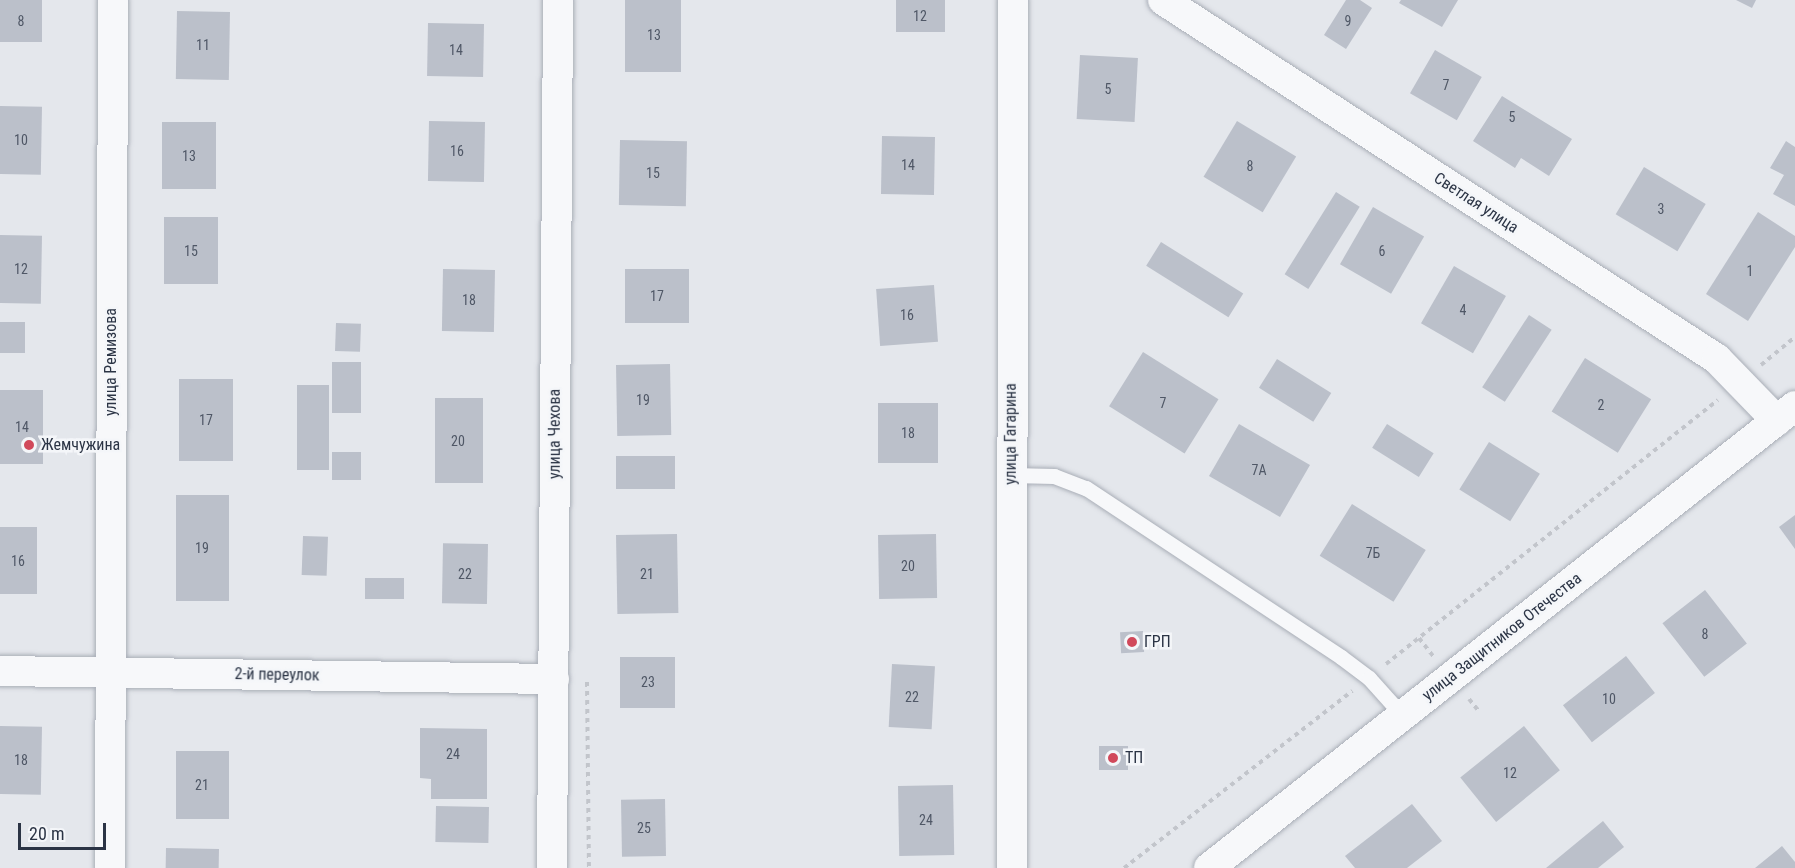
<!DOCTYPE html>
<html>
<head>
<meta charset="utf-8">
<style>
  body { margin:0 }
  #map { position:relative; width:1795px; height:868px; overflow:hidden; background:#e4e7ec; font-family:"Roboto Condensed",sans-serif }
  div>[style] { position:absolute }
  .building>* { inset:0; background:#bbc0ca; transform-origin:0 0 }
  .path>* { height:4px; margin-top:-2px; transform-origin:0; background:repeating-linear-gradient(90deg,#c2c5cb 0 4.5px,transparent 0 9px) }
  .roads { filter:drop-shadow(0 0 2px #a9aeb7) drop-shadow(0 0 2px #a9aeb7) }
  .service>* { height:15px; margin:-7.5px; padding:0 7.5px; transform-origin:7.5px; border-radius:7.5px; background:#f7f8fa }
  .minor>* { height:30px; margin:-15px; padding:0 15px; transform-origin:15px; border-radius:15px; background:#f7f8fa }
  .dots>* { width:16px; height:16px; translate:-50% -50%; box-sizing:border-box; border:3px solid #f4f6f9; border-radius:50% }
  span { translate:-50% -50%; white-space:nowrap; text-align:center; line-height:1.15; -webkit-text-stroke:5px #f4f6f9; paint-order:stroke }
  .number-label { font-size:14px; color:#4f5766 }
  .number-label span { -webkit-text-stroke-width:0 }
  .street-label { font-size:16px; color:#2b3445 }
  .poi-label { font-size:16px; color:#2b3445 }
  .left { translate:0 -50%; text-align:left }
  .scale { position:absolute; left:18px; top:823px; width:88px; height:27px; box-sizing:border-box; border:3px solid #2b3445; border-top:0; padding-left:8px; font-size:18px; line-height:21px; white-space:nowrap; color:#2b3445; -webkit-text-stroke:4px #f4f6f9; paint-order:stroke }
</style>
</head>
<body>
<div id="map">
  <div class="building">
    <i style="left:0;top:0;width:42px;height:42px"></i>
    <i style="left:625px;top:0;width:56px;height:72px"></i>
    <i style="left:896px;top:0;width:49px;height:32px"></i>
    <i style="clip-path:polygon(1346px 0,1360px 0,1372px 8px,1346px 49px,1324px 35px)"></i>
    <i style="clip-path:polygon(1401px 0,1458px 0,1442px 27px,1399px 3px)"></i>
    <i style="clip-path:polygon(1736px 0,1756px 0,1752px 8px)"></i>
    <i style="left:177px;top:11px;width:53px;height:68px;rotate:1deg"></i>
    <i style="left:428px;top:23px;width:56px;height:53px;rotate:1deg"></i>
    <i style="left:1435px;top:50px;width:54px;height:50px;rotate:30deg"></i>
    <i style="left:1080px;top:55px;width:58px;height:64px;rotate:3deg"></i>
    <i style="clip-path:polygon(1502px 96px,1572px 139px,1549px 176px,1521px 158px,1515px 168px,1473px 141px)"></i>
    <i style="left:0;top:106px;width:42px;height:68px;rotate:1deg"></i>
    <i style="left:429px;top:121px;width:56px;height:60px;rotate:1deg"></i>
    <i style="left:1237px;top:121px;width:69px;height:65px;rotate:31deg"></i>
    <i style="left:162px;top:122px;width:54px;height:67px"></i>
    <i style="left:882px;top:136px;width:53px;height:58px;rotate:1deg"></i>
    <i style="left:620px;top:140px;width:67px;height:65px;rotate:1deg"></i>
    <i style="clip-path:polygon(1786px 141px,1795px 147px,1795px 206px,1773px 194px,1784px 175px,1770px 168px)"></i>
    <i style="left:1644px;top:167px;width:72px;height:55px;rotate:31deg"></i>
    <i style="left:1336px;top:192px;width:28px;height:97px;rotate:32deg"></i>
    <i style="left:1373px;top:207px;width:59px;height:66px;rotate:30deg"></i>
    <i style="clip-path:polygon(1758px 212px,1795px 236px,1795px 247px,1748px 321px,1706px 294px)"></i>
    <i style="left:164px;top:217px;width:54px;height:67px"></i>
    <i style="left:0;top:235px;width:42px;height:68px;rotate:1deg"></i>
    <i style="left:1161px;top:242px;width:97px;height:28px;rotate:32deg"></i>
    <i style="left:1454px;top:266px;width:60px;height:66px;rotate:30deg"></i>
    <i style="left:443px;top:269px;width:52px;height:62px;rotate:1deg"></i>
    <i style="left:625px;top:269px;width:64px;height:54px"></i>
    <i style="left:934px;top:285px;width:57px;height:58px;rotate:86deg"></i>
    <i style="left:1529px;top:315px;width:27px;height:86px;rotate:33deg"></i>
    <i style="left:0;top:322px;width:25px;height:31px"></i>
    <i style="left:336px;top:323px;width:25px;height:28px;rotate:2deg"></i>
    <i style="left:1143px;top:352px;width:89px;height:64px;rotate:32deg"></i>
    <i style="left:1585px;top:358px;width:78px;height:63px;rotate:32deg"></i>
    <i style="left:1277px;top:359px;width:64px;height:34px;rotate:32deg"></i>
    <i style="left:332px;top:362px;width:29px;height:51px"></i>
    <i style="left:670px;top:364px;width:71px;height:54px;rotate:89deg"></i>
    <i style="left:179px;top:379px;width:54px;height:82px"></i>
    <i style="left:297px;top:385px;width:32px;height:85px"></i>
    <i style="left:0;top:390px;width:43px;height:74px"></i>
    <i style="left:435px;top:398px;width:48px;height:85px"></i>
    <i style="left:878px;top:403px;width:60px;height:60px"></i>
    <i style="left:1239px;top:424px;width:82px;height:60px;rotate:30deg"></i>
    <i style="left:1387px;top:424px;width:55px;height:28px;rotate:32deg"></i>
    <i style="left:1489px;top:442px;width:60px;height:56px;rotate:32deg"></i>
    <i style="left:332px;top:452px;width:29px;height:28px"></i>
    <i style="left:616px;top:456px;width:59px;height:33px"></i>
    <i style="left:176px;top:495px;width:53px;height:106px"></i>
    <i style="left:1352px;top:504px;width:87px;height:61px;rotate:32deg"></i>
    <i style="clip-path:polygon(1795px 515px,1795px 549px,1779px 527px)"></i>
    <i style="left:0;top:527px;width:37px;height:67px"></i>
    <i style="left:677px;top:534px;width:79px;height:61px;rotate:89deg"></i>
    <i style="left:936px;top:534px;width:64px;height:58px;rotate:89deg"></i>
    <i style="left:303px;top:536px;width:25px;height:39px;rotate:2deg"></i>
    <i style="left:488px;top:544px;width:60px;height:45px;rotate:91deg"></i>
    <i style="left:365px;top:578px;width:39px;height:21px"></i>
    <i style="left:1705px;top:590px;width:68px;height:54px;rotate:52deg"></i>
    <i style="left:1143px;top:631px;width:21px;height:23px;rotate:87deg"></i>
    <i style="left:1626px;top:656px;width:47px;height:80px;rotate:52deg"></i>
    <i style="left:620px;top:657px;width:55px;height:51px"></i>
    <i style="left:892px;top:664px;width:43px;height:63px;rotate:3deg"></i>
    <i style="left:0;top:726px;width:42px;height:68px;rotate:1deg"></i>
    <i style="left:1524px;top:726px;width:57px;height:82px;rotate:51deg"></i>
    <i style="clip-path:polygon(420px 728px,487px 729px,487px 799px,431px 799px,431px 779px,420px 778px)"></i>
    <i style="left:1128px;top:746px;width:24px;height:29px;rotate:90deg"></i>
    <i style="left:176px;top:751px;width:53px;height:68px"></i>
    <i style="left:953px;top:785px;width:70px;height:55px;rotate:89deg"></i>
    <i style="left:665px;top:799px;width:57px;height:44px;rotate:89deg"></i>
    <i style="clip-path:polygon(1412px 804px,1442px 841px,1407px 868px,1355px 868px,1345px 856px)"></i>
    <i style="left:436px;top:806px;width:53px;height:36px;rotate:1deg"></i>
    <i style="clip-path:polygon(1603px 821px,1624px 847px,1598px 868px,1546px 868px)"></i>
    <i style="clip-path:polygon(1782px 846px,1795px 862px,1795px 868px,1755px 868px)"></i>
    <i style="left:166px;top:848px;width:53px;height:20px;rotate:1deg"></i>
  </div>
  <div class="path">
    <i style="left:1761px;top:365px;width:44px;rotate:-39.5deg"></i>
    <i style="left:1419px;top:638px;width:23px;rotate:52deg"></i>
    <i style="left:1386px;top:664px;width:424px;rotate:-38.5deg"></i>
    <i style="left:587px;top:682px;width:186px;rotate:89.4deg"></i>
    <i style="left:1469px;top:699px;width:14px;rotate:51deg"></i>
    <i style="left:1124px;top:868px;width:289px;rotate:-37.8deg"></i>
  </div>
  <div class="roads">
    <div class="service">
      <i style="left:1011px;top:475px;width:43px;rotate:1.3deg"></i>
      <i style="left:1054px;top:476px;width:34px;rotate:21deg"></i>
      <i style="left:1086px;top:488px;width:306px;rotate:33.5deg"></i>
      <i style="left:1341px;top:657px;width:35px;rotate:37deg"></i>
      <i style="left:1369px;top:678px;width:51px;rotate:48.2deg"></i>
    </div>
    <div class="minor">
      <i style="left:1163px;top:0;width:660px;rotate:32.94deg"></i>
      <i style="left:1717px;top:359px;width:86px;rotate:45.9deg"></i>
      <i style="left:0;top:671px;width:554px;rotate:0.83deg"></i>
      <i style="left:110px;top:868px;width:868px;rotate:-89.8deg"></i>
      <i style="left:552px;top:868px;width:868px;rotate:-89.6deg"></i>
      <i style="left:1012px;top:868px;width:868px;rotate:-89.93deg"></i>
      <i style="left:1209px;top:868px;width:746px;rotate:-38.25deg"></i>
    </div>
  </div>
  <div class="dots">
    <i style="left:29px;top:445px;background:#d1495b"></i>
    <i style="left:1132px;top:642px;background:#d1495b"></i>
    <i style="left:1113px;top:758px;background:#d1495b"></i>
  </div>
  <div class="number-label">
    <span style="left:920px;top:16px">12</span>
    <span style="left:21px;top:21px">8</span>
    <span style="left:1348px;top:21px">9</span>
    <span style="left:654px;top:35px">13</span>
    <span style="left:203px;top:45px">11</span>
    <span style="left:456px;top:50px">14</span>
    <span style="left:1446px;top:85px">7</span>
    <span style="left:1108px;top:89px">5</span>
    <span style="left:1512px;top:117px">5</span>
    <span style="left:21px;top:140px">10</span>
    <span style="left:457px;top:151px">16</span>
    <span style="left:189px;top:156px">13</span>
    <span style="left:908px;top:165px">14</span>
    <span style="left:1250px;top:166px">8</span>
    <span style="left:653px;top:173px">15</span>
    <span style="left:1661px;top:209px">3</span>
    <span style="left:191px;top:251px">15</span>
    <span style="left:1382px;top:251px">6</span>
    <span style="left:21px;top:269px">12</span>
    <span style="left:1750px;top:271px">1</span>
    <span style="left:657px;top:296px">17</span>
    <span style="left:469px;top:300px">18</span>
    <span style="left:1463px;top:310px">4</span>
    <span style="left:907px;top:315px">16</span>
    <span style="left:643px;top:400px">19</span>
    <span style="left:1163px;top:403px">7</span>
    <span style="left:1601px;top:405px">2</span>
    <span style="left:206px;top:420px">17</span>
    <span style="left:22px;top:427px">14</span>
    <span style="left:908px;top:433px">18</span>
    <span style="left:458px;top:441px">20</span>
    <span style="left:1259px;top:470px">7А</span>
    <span style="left:202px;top:548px">19</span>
    <span style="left:1373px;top:553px">7Б</span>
    <span style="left:18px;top:561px">16</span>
    <span style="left:908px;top:566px">20</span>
    <span style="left:465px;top:574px">22</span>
    <span style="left:647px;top:574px">21</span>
    <span style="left:1705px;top:634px">8</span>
    <span style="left:648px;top:682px">23</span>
    <span style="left:912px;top:697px">22</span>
    <span style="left:1609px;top:699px">10</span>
    <span style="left:453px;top:754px">24</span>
    <span style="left:21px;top:760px">18</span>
    <span style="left:1510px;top:773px">12</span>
    <span style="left:202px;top:785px">21</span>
    <span style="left:926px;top:820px">24</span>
    <span style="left:644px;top:828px">25</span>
  </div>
  <div class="street-label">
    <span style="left:1476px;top:203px;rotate:33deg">Светлая улица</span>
    <span style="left:111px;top:362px;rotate:-90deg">улица Ремизова</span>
    <span style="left:555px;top:434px;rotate:-90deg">улица Чехова</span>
    <span style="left:1011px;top:434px;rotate:-90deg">улица Гагарина</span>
    <span style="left:1502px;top:637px;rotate:-38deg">улица Защитников Отечества</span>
    <span style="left:277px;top:675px;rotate:1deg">2-й переулок</span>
  </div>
  <div class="poi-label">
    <span class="left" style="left:41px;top:445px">Жемчужина</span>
    <span class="left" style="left:1144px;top:642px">ГРП</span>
    <span class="left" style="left:1125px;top:758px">ТП</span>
  </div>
  <div class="scale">20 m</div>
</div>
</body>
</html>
